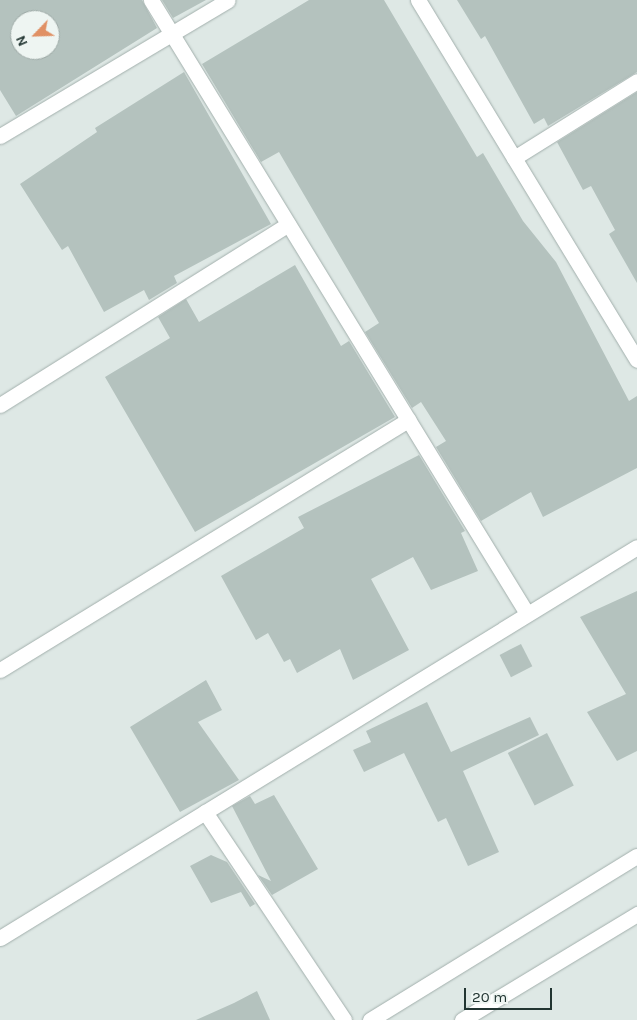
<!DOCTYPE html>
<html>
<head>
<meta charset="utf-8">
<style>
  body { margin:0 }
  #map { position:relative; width:637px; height:1020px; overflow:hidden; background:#dee8e5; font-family:Karla,sans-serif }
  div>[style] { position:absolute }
  .building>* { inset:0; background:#b4c2be; transform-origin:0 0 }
  .roads { filter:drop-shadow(0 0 1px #a2afac) drop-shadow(0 0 1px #a2afac) }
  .minor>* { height:15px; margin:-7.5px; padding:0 7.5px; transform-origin:7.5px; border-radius:7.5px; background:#fff }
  span { translate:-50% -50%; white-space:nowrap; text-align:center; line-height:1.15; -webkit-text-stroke:4.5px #eef5f2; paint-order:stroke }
  .north { position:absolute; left:10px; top:10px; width:50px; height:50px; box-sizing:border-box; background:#eef5f2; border:1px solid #9ca8a5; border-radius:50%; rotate:246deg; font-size:14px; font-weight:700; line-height:20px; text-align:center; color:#223532 }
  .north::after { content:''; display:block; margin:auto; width:18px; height:22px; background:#e09064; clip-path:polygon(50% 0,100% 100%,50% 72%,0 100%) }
  .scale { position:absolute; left:464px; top:988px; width:88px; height:22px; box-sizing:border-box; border:2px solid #223532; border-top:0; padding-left:6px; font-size:15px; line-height:18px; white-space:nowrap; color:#223532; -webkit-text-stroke:4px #eef5f2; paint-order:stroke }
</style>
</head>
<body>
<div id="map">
  <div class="building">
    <i style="clip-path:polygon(evenodd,0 0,142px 0,157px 28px,16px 116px,0 90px,0 0,20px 20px,50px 20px,50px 50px,20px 50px,20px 20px)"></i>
    <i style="clip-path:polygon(162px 0,206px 0,173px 18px)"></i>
    <i style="clip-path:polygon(309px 0,384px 0,477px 157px,483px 153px,523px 221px,556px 262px,629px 401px,637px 396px,637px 468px,543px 517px,531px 492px,481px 521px,436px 447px,446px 441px,421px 402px,412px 408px,365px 332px,379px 323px,279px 152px,261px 162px,202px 64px)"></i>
    <i style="clip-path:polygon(457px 0,637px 0,637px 72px,548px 126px,544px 118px,534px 124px,485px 36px,481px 39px)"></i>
    <i style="clip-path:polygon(184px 72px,271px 224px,174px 276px,177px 283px,149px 300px,144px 290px,104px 312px,68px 246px,62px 250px,20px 184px,97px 132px,95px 128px)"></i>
    <i style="clip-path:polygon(637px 92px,637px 283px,609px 234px,615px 230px,591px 186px,583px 190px,557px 142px)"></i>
    <i style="clip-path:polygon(295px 265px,341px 346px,349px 341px,395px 417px,195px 532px,105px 377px,170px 338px,158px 317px,186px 299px,199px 322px)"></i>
    <i style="clip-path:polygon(419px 455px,465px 531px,461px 533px,478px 571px,431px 590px,413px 557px,371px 579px,409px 650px,353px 680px,340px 649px,297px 673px,290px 659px,284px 662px,268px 633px,256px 640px,221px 576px,304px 528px,298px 517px)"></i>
    <i style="clip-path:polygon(637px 591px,637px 751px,617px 761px,587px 712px,626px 694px,580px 617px)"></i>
    <i style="left:521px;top:644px;width:25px;height:24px;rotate:63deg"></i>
    <i style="clip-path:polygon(206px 680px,222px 710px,198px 722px,239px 780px,180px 812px,130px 727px)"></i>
    <i style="clip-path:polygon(427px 702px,451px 752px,530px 717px,539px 735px,463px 771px,499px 852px,468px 866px,446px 818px,438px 822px,404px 753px,364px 772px,353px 750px,371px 742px,366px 731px)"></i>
    <i style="left:547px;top:733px;width:59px;height:44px;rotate:63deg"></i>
    <i style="clip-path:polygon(274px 795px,318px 869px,272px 895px,258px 875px,271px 881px,232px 806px,250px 796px,255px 804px)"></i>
    <i style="clip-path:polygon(211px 855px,227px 862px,255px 904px,250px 907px,241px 892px,211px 903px,190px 866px)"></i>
    <i style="clip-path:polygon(257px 991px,270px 1020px,196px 1020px,234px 1003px)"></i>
  </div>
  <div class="roads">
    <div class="minor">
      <i style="left:151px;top:0;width:718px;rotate:58.5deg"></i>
      <i style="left:418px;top:0;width:421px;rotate:58.7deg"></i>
      <i style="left:0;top:136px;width:265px;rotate:-30.8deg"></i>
      <i style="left:514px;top:158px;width:145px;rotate:-32deg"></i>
      <i style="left:0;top:405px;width:340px;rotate:-32.1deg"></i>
      <i style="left:0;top:670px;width:479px;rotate:-31.5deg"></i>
      <i style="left:205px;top:812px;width:250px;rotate:56.2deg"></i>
      <i style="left:0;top:938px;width:747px;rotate:-31.54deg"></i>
      <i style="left:370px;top:1020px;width:313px;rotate:-31.6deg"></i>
      <i style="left:462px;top:1020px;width:205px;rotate:-31.2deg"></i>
    </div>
  </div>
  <div class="north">N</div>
  <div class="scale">20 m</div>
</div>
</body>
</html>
